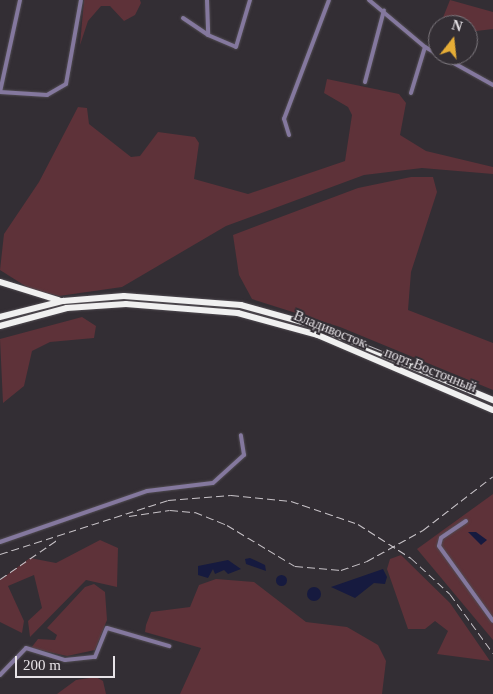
<!DOCTYPE html>
<html>
<head>
<meta charset="utf-8">
<style>
  body { margin:0 }
  #map { position:relative; width:493px; height:694px; overflow:hidden; background:#332e34; font-family:Georgia,serif }
  div>[style] { position:absolute }
  .green>* { inset:0; background:#5e3239 }
  .water>* { inset:0; background:#161a3f }
  .round { border-radius:50% }
  .roads { filter:drop-shadow(0 0 1px #504b51) drop-shadow(0 0 1px #504b51) }
  .minor>* { height:4px; margin:-2px; padding:0 2px; transform-origin:2px; border-radius:2px; background:#84789e }
  .highway>* { height:5.5px; margin:-2.75px; padding:0 2.75px; transform-origin:2.75px; border-radius:2.75px; background:#f0f0f0 }
  .rail>* { height:1px; margin-top:-0.5px; transform-origin:0; background:repeating-linear-gradient(90deg,#c8c3c8 0 8px,transparent 0 12px) }
  span { translate:-50% -50%; white-space:nowrap; text-align:center; line-height:1.15; -webkit-text-stroke:4px #332e34; paint-order:stroke }
  .street-label { font-size:14px; color:#e7e3e7 }
  .north { position:absolute; left:428px; top:15px; width:50px; height:50px; box-sizing:border-box; background:#332e34; border:1px solid #7b767c; border-radius:50%; rotate:16deg; font-size:14px; font-weight:700; line-height:20px; text-align:center; color:#e7e3e7 }
  .north::after { content:''; display:block; margin:auto; width:18px; height:22px; background:#e6ad36; clip-path:polygon(50% 0,100% 100%,50% 72%,0 100%) }
  .scale { position:absolute; left:15px; top:656px; width:100px; height:22px; box-sizing:border-box; border:2px solid #e7e3e7; border-top:0; padding-left:6px; font-size:15px; line-height:18px; white-space:nowrap; color:#e7e3e7; -webkit-text-stroke:4px #332e34; paint-order:stroke }
</style>
</head>
<body>
<div id="map">
  <div class="green">
    <i style="clip-path:polygon(84px 0,140px 0,141px 3px,135px 15px,124px 21px,110px 6px,101px 6px,88px 21px,80px 45px)"></i>
    <i style="clip-path:polygon(450px 0,493px 12px,493px 29px,468px 32px,468px 25px,440px 25px)"></i>
    <i style="clip-path:polygon(327px 79px,399px 94px,406px 103px,400px 135px,426px 151px,493px 167px,493px 174px,422px 168px,364px 175px,226px 226px,122px 287px,59px 296px,30px 289px,0 270px,4px 234px,39px 182px,78px 107px,87px 108px,89px 124px,131px 157px,140px 156px,158px 132px,195px 137px,199px 143px,194px 179px,248px 194px,345px 161px,352px 115px,348px 107px,324px 93px)"></i>
    <i style="clip-path:polygon(411px 177px,433px 177px,437px 192px,411px 272px,408px 310px,493px 343px,493px 390px,340px 327px,252px 299px,239px 275px,233px 235px,358px 188px)"></i>
    <i style="clip-path:polygon(82px 317px,96px 326px,94px 338px,50px 342px,32px 351px,24px 386px,3px 403px,0 339px)"></i>
    <i style="clip-path:polygon(493px 494px,493px 640px,417px 549px)"></i>
    <i style="clip-path:polygon(100px 540px,118px 548px,117px 587px,86px 580px,30px 637px,28px 621px,42px 608px,34px 575px,8px 586px,24px 621px,22px 633px,0 622px,0 580px,30px 558px,56px 563px)"></i>
    <i style="clip-path:polygon(401px 555px,450px 603px,490px 661px,437px 654px,448px 631px,435px 621px,425px 629px,408px 629px,387px 569px,390px 559px)"></i>
    <i style="clip-path:polygon(216px 579px,254px 582px,306px 622px,347px 627px,378px 645px,386px 661px,382px 694px,180px 694px,201px 648px,145px 632px,146px 625px,151px 612px,190px 607px,199px 585px)"></i>
    <i style="clip-path:polygon(94px 584px,105px 592px,107px 620px,95px 650px,67px 656px,31px 648px,38px 639px,55px 640px,57px 635px,47px 628px,85px 587px)"></i>
    <i style="clip-path:polygon(96px 677px,103px 681px,106px 694px,57px 694px,76px 680px)"></i>
  </div>
  <div class="water">
    <i style="clip-path:polygon(468px 532px,476px 532px,487px 540px,481px 545px)"></i>
    <i style="clip-path:polygon(250px 558px,265px 565px,266px 571px,246px 564px,245px 559px)"></i>
    <i style="clip-path:polygon(228px 560px,241px 569px,228px 574px,224px 570px,215px 574px,213px 569px,208px 578px,198px 575px,198px 566px)"></i>
    <i style="clip-path:polygon(383px 569px,387px 577px,385px 584px,374px 583px,355px 598px,331px 587px)"></i>
    <i class="round" style="left:275.5px;top:574.5px;width:11px;height:11px"></i>
    <i class="round" style="left:307px;top:587px;width:14px;height:14px"></i>
  </div>
  <div class="roads">
    <div class="minor">
      <i style="left:207px;top:0;width:35px;rotate:88deg"></i>
      <i style="left:208px;top:35px;width:30px;rotate:23deg"></i>
      <i style="left:236px;top:47px;width:49px;rotate:-73.4deg"></i>
      <i style="left:369px;top:0;width:73px;rotate:40deg"></i>
      <i style="left:425px;top:47px;width:78px;rotate:29.2deg"></i>
      <i style="left:183px;top:18px;width:30px;rotate:34deg"></i>
      <i style="left:365px;top:82px;width:74px;rotate:-75.2deg"></i>
      <i style="left:0;top:92px;width:47px;rotate:3.7deg"></i>
      <i style="left:47px;top:95px;width:22px;rotate:-30deg"></i>
      <i style="left:66px;top:84px;width:85px;rotate:-79.9deg"></i>
      <i style="left:0;top:92px;width:94px;rotate:-77.7deg"></i>
      <i style="left:411px;top:93px;width:48px;rotate:-73.1deg"></i>
      <i style="left:289px;top:135px;width:17px;rotate:-107deg"></i>
      <i style="left:284px;top:119px;width:127px;rotate:-69.3deg"></i>
      <i style="left:466px;top:521px;width:30px;rotate:146deg"></i>
      <i style="left:441px;top:538px;width:8px;rotate:104deg"></i>
      <i style="left:439px;top:546px;width:92px;rotate:54.2deg"></i>
      <i style="left:0;top:542px;width:156px;rotate:-19.1deg"></i>
      <i style="left:147px;top:491px;width:66px;rotate:-6.9deg"></i>
      <i style="left:213px;top:483px;width:42px;rotate:-42.1deg"></i>
      <i style="left:244px;top:455px;width:20px;rotate:-99deg"></i>
      <i style="left:0;top:675px;width:37px;rotate:-46deg"></i>
      <i style="left:26px;top:648px;width:41px;rotate:17.1deg"></i>
      <i style="left:65px;top:660px;width:30px;rotate:-6deg"></i>
      <i style="left:95px;top:657px;width:31px;rotate:-68deg"></i>
      <i style="left:107px;top:628px;width:65px;rotate:16.2deg"></i>
    </div>
    <div class="highway">
      <i style="left:0;top:282px;width:61px;rotate:17.2deg"></i>
      <i style="left:0;top:317px;width:65px;rotate:-14.3deg"></i>
      <i style="left:63px;top:301px;width:61px;rotate:-4.7deg"></i>
      <i style="left:124px;top:296px;width:117px;rotate:4.4deg"></i>
      <i style="left:241px;top:305px;width:75px;rotate:15.5deg"></i>
      <i style="left:313px;top:325px;width:195px;rotate:22.6deg"></i>
      <i style="left:0;top:326px;width:69px;rotate:-15deg"></i>
      <i style="left:67px;top:308px;width:59px;rotate:-3.9deg"></i>
      <i style="left:126px;top:304px;width:112px;rotate:4.6deg"></i>
      <i style="left:238px;top:313px;width:83px;rotate:15.4deg"></i>
      <i style="left:318px;top:335px;width:190px;rotate:23.2deg"></i>
    </div>
  </div>
  <div class="rail">
    <i style="left:129px;top:516px;width:41px;rotate:-8.3deg"></i>
    <i style="left:170px;top:510px;width:25px;rotate:5deg"></i>
    <i style="left:195px;top:512px;width:35px;rotate:22deg"></i>
    <i style="left:227px;top:525px;width:79px;rotate:31.1deg"></i>
    <i style="left:295px;top:566px;width:46px;rotate:5deg"></i>
    <i style="left:341px;top:570px;width:28px;rotate:-19deg"></i>
    <i style="left:367px;top:561px;width:64px;rotate:-29deg"></i>
    <i style="left:423px;top:530px;width:88px;rotate:-37.6deg"></i>
    <i style="left:0;top:554px;width:176px;rotate:-17.8deg"></i>
    <i style="left:168px;top:500px;width:63px;rotate:-4.5deg"></i>
    <i style="left:231px;top:495px;width:60px;rotate:5.7deg"></i>
    <i style="left:291px;top:501px;width:71px;rotate:18.9deg"></i>
    <i style="left:358px;top:524px;width:63px;rotate:32.7deg"></i>
    <i style="left:411px;top:558px;width:53px;rotate:42.7deg"></i>
    <i style="left:450px;top:594px;width:73px;rotate:53.9deg"></i>
    <i style="left:0;top:579px;width:69px;rotate:-34.4deg"></i>
  </div>
  <div class="street-label">
    <span style="left:385px;top:352px;rotate:22deg">Владивосток — порт Восточный</span>
  </div>
  <div class="north">N</div>
  <div class="scale">200 m</div>
</div>
</body>
</html>
